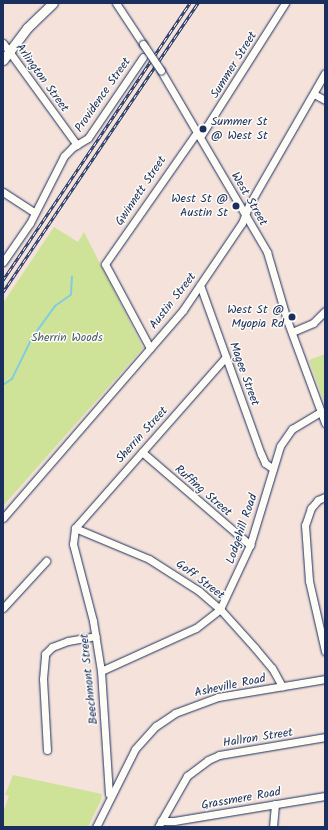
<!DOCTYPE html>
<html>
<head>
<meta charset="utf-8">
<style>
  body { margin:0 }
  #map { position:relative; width:328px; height:830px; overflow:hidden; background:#f4e2db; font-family:Kalam,sans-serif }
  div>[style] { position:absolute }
  .green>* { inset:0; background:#cee398 }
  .stream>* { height:1.5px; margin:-0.75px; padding:0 0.75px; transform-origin:0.75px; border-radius:0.75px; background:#81cde0 }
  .roads { filter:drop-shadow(0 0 1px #1b2f5e) drop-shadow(0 0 1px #1b2f5e) }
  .minor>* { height:7px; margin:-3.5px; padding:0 3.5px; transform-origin:3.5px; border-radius:3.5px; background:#fdfcf7 }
  .major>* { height:9px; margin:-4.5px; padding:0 4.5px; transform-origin:4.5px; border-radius:4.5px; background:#fdfcf7 }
  .rail>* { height:3px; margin-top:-1.5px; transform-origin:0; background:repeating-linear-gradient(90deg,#fdfcf7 0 4.5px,#1b2f5e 0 9px); box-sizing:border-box; border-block:1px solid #1b2f5e }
  .bridges { filter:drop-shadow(0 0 1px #1b2f5e) drop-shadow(0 0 1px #1b2f5e) }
  .minor-bridge>* { height:7px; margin:-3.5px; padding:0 3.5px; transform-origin:3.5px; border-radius:3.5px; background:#fdfcf7 }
  .dots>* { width:11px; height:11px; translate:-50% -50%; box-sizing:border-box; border:2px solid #fdfcf7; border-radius:50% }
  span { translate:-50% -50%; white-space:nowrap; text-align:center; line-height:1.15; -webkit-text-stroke:3px #fdfcf7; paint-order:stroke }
  .street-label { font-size:12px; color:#1b2f5e }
  .poi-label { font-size:12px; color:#1b2f5e }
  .left { translate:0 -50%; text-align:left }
  .right { translate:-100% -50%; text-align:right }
  .park-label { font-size:12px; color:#485c6c }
  .frame { position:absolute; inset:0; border:4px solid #1b2f5e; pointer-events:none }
</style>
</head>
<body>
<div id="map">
  <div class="green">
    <i style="clip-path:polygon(54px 227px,78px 242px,84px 232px,143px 348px,3px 506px,3px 303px)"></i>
    <i style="clip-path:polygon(325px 354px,325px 404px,309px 360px)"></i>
    <i style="clip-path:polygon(13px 775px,102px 794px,101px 800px,88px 827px,3px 827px,3px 812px,9px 796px,5px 795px)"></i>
  </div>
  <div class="stream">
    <i style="left:3px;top:385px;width:11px;rotate:-34deg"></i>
    <i style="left:12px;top:379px;width:46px;rotate:-64deg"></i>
    <i style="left:32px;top:338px;width:39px;rotate:-54deg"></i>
    <i style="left:55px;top:306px;width:19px;rotate:-35deg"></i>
    <i style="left:71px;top:295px;width:18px;rotate:-87deg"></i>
  </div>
  <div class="roads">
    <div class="minor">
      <i style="left:116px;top:3px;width:49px;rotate:56.6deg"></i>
      <i style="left:3px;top:43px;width:126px;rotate:54deg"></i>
      <i style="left:161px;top:71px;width:210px;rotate:59.6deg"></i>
      <i style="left:267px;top:252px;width:71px;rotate:73.6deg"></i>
      <i style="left:287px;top:320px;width:110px;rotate:69.7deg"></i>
      <i style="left:314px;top:94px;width:13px;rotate:29deg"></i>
      <i style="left:200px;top:137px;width:159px;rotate:-57.6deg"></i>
      <i style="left:3px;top:192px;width:38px;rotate:33deg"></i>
      <i style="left:3px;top:262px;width:47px;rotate:-55.3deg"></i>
      <i style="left:30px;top:223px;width:75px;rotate:-63.1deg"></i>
      <i style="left:64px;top:156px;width:13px;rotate:-45deg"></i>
      <i style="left:73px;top:147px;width:17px;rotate:-31deg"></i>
      <i style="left:88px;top:138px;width:98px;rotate:-55.8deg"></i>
      <i style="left:200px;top:285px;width:180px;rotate:70.2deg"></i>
      <i style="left:261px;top:454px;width:10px;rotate:66deg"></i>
      <i style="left:265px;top:463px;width:9px;rotate:36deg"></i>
      <i style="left:292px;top:332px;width:23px;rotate:-23deg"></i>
      <i style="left:313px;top:323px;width:17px;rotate:-45deg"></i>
      <i style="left:150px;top:348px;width:95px;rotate:-118.2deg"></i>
      <i style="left:105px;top:264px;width:161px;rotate:-55.1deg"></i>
      <i style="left:142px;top:452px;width:143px;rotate:40.7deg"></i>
      <i style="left:325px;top:497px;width:8px;rotate:157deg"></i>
      <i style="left:318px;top:500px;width:11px;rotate:131deg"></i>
      <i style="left:311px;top:508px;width:18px;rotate:109deg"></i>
      <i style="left:305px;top:525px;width:56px;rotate:85.9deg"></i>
      <i style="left:309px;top:581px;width:72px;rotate:77.1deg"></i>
      <i style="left:3px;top:518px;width:275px;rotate:-49.1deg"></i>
      <i style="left:183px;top:310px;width:105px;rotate:-55.9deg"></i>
      <i style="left:242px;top:223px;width:19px;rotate:-69deg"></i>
      <i style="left:249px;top:205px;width:152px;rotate:-60.1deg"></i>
      <i style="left:75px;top:528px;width:16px;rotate:97deg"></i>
      <i style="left:73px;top:544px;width:80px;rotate:75.4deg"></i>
      <i style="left:93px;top:621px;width:51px;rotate:80.9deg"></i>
      <i style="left:101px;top:671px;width:123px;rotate:86.3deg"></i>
      <i style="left:75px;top:528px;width:80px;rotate:22.7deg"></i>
      <i style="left:149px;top:559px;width:59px;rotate:32.6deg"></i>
      <i style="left:199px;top:591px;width:28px;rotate:41deg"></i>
      <i style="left:220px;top:609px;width:52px;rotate:48.1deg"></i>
      <i style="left:255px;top:648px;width:26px;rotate:50deg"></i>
      <i style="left:272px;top:668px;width:21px;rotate:61deg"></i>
      <i style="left:75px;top:528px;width:228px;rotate:-48.6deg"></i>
      <i style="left:3px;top:608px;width:64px;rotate:-47.5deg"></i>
      <i style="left:101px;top:671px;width:104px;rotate:-24.4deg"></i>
      <i style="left:196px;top:628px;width:31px;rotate:-38deg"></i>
      <i style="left:220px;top:609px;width:71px;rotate:-64.9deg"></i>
      <i style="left:250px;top:545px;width:103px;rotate:-73.1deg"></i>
      <i style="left:280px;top:446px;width:21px;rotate:-55deg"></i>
      <i style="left:292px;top:429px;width:33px;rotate:-31deg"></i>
      <i style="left:47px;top:750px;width:71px;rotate:-93.2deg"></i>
      <i style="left:43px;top:679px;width:25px;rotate:-85deg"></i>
      <i style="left:45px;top:654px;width:10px;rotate:-45deg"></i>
      <i style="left:52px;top:647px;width:17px;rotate:-21deg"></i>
      <i style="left:68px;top:641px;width:28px;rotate:-10deg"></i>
      <i style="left:161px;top:821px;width:13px"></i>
      <i style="left:174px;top:821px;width:153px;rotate:-9.4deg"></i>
      <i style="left:96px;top:827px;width:87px;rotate:-63.4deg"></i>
      <i style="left:135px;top:749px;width:31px;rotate:-48deg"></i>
      <i style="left:156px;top:726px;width:23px;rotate:-34deg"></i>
      <i style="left:175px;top:713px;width:46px;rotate:-20.4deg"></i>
      <i style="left:218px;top:697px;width:109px;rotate:-9.5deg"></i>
      <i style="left:158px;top:827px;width:59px;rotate:-60.4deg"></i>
      <i style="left:187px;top:776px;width:26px;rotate:-37deg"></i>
      <i style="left:208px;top:760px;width:12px;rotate:-24deg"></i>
      <i style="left:219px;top:755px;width:108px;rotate:-9.6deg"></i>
      <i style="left:273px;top:827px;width:23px;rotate:-85deg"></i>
    </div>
    <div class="major">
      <i style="left:3px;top:60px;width:40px;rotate:-53deg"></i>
      <i style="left:27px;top:28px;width:36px;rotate:-44deg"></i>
    </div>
  </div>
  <div class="rail">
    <i style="left:3px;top:280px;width:334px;rotate:-56deg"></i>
    <i style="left:3px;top:292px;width:349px;rotate:-56deg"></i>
  </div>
  <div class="bridges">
    <div class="minor-bridge">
      <i style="left:143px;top:44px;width:32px;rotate:56deg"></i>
    </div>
  </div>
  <div class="dots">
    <i style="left:203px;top:129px;background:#1b2f5e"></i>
    <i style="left:236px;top:206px;background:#1b2f5e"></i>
    <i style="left:292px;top:317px;background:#1b2f5e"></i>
  </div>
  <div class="street-label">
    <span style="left:234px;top:65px;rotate:-58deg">Summer Street</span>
    <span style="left:42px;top:78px;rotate:54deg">Arlington Street</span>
    <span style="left:103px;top:95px;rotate:-55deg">Providence Street</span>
    <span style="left:141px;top:191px;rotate:-56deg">Gwinnett Street</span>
    <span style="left:249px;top:199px;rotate:60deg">West Street</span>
    <span style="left:173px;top:301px;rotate:-52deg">Austin Street</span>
    <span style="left:244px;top:374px;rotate:70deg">Magee Street</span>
    <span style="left:142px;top:435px;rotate:-48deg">Sherrin Street</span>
    <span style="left:203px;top:491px;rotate:41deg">Ruffing Street</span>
    <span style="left:242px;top:529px;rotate:-71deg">Lodgehill Road</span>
    <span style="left:200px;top:580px;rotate:37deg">Goff Street</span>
    <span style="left:89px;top:679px;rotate:-96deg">Beechmont Street</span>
    <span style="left:230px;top:686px;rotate:-12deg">Asheville Road</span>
    <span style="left:258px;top:738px;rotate:-9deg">Hallron Street</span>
    <span style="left:241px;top:799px;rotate:-10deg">Grassmere Road</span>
  </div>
  <div class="poi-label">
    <span class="left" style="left:211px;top:129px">Summer St<br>@ West St</span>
    <span class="right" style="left:228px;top:206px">West St @<br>Austin St</span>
    <span class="right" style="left:284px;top:317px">West St @<br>Myopia Rd</span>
  </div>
  <div class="park-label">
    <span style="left:67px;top:338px">Sherrin Woods</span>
  </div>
  <div class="frame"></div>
</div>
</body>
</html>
